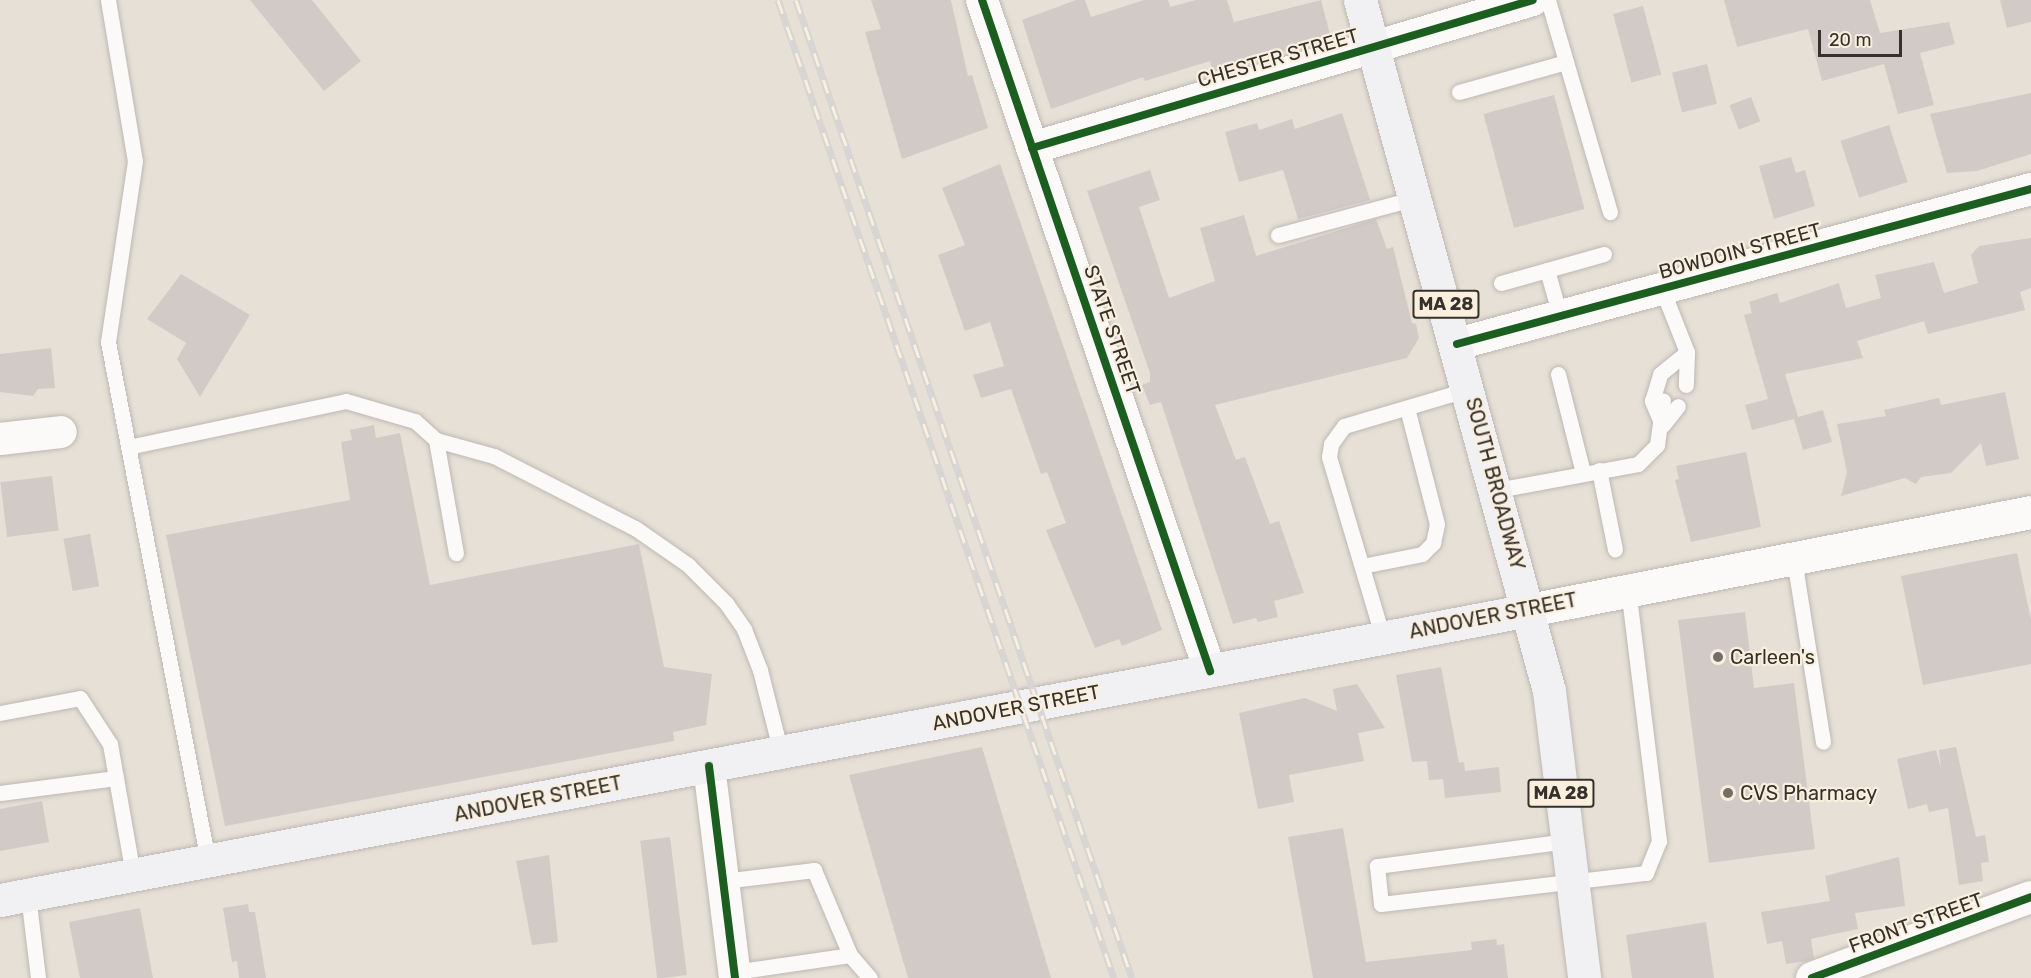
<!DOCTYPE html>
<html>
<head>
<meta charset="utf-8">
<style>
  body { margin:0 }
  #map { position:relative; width:2031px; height:978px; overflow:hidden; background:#e7e0d7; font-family:Rubik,sans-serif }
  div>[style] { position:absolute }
  .building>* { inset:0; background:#d2cac6; transform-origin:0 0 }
  .roads { filter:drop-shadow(0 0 2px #beb8b2) drop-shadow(0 0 2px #beb8b2) }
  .service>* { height:15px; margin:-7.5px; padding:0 7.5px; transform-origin:7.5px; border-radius:7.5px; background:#fbfaf9 }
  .minor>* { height:32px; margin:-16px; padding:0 16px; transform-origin:16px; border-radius:16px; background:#fbfaf9 }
  .secondary>* { height:33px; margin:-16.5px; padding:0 16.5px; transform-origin:16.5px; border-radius:16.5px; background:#fbfaf9 }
  .primary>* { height:33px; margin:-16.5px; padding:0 16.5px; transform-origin:16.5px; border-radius:16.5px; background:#f1f0f3 }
  .rail>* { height:7px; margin-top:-3.5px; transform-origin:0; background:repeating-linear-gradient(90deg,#faefdf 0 14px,#d7d5d3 0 28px); box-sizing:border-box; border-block:2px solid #d7d5d3 }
  .cycleway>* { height:8px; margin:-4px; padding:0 4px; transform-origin:4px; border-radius:4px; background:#1b5e20 }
  .dots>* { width:16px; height:16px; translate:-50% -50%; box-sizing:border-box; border:3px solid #faefdf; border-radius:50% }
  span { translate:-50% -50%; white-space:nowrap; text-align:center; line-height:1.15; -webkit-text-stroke:4.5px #faefdf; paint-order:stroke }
  .shield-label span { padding:2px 4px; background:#faefdf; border:2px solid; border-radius:4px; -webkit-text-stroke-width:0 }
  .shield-label { font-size:18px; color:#35312b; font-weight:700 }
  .street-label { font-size:20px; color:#35312b }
  .poi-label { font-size:20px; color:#35312b }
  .left { translate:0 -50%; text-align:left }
  .scale { position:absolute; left:1818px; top:30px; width:84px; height:27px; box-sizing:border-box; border:3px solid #35312b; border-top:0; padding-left:8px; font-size:18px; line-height:21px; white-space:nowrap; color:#35312b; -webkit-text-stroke:4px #faefdf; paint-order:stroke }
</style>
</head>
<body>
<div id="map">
  <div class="building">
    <i style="clip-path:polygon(250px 0,312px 0,361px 61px,324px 91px)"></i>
    <i style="clip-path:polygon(871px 0,951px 0,968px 76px,972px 75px,988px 128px,902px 159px,865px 32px,881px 29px)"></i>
    <i style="clip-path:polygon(1076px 0,1085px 0,1091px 17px,1144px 0,1168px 0,1170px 7px,1196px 0,1227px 0,1234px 22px,1321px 0,1331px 38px,1213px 72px,1210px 61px,1145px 81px,1143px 77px,1051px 109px,1022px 20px)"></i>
    <i style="clip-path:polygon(1724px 0,1870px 0,1880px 33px,1949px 22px,1955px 44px,1920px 53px,1934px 105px,1898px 114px,1884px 64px,1822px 81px,1808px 29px,1737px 47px)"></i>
    <i style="clip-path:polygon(2000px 0,2031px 0,2031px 22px,2007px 28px)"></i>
    <i style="left:1643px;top:6px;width:71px;height:31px;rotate:75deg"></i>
    <i style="left:1707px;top:64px;width:41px;height:36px;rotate:76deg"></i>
    <i style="clip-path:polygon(2031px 93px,2031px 154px,1977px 171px,1947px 173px,1930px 114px)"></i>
    <i style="left:1554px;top:95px;width:118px;height:73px;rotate:75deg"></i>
    <i style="left:1751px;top:97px;width:26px;height:23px;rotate:69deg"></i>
    <i style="clip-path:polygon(1342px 113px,1370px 200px,1298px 219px,1283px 170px,1239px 182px,1225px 132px,1257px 123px,1259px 130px,1292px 119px,1295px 129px)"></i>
    <i style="left:1889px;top:125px;width:60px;height:51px;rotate:72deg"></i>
    <i style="clip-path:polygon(1791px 157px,1796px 173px,1805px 170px,1815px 206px,1774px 219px,1759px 166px)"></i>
    <i style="clip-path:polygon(1000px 164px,1162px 630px,1122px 646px,1119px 639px,1095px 648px,1046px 530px,1066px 523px,1047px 472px,1041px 474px,1011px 389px,981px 398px,973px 375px,1004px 366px,990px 322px,965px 331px,938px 255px,965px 245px,942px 188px)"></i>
    <i style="clip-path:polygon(1150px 170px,1160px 200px,1139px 207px,1169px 298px,1215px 281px,1200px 228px,1244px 215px,1256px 256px,1376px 219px,1387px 249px,1393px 247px,1412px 323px,1416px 324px,1419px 338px,1407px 358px,1215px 405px,1236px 460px,1245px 457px,1270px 524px,1279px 521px,1304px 593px,1274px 601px,1278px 617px,1258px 622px,1256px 618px,1233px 624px,1161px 402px,1150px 405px,1142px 385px,1150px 382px,1150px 373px,1087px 191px)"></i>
    <i style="clip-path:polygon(2031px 238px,2031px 288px,2020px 292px,2025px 310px,1928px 334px,1924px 321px,1857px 341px,1863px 358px,1785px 374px,1798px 417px,1823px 410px,1832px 442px,1803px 450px,1794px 419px,1752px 430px,1745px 405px,1768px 399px,1744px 315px,1752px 313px,1749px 302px,1777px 293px,1780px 303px,1839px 283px,1846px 308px,1881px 298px,1875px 275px,1934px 262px,1944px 293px,1978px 283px,1971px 255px,1979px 246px)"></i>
    <i style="clip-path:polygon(181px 274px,250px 315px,200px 397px,177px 359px,186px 343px,147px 319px)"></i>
    <i style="clip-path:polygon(51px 348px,55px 388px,38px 389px,33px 396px,0 392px,0 354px)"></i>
    <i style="clip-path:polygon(2005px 392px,2019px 459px,1986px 466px,1981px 443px,1951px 473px,1921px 477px,1916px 484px,1905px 478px,1841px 496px,1847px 472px,1837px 424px,1886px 416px,1884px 410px,1939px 398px,1941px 405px)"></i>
    <i style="clip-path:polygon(374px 425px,376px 438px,400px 433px,430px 585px,639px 544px,664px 667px,712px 674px,706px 725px,673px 732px,674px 741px,225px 826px,166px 535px,350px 500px,341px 442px,352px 440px,350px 430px)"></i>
    <i style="clip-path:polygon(1746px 452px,1761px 527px,1691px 542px,1675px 480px,1679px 479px,1676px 466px)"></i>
    <i style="left:52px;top:476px;width:55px;height:52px;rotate:83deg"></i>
    <i style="left:90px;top:534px;width:53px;height:27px;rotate:80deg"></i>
    <i style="clip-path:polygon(2017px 553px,2031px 620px,2031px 664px,1923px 685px,1901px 576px)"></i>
    <i style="clip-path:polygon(1745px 612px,1754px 688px,1794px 683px,1815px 849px,1709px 863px,1678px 620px)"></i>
    <i style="clip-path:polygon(1441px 667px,1459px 763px,1464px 762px,1465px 771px,1499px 767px,1501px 792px,1445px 798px,1443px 779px,1429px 780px,1427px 761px,1412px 762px,1396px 675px)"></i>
    <i style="clip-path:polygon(1357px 684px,1385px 728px,1358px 733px,1364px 761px,1289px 775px,1294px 802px,1258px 809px,1239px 713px,1305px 698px,1337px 711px,1333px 689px)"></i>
    <i style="clip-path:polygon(982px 747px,1051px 978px,908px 978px,849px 775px)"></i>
    <i style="clip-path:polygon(1956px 747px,1976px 837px,1985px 835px,1989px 862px,1981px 863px,1983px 881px,1959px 885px,1948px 808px,1929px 812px,1927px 804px,1908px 809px,1897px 759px,1936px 750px,1941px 769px,1939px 750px)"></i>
    <i style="clip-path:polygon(42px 801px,49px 842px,0 851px,0 809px)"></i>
    <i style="clip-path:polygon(1343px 828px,1366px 962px,1472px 950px,1471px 942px,1496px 939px,1497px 945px,1504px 944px,1508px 978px,1313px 978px,1288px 837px)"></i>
    <i style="left:670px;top:837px;width:139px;height:30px;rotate:83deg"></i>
    <i style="clip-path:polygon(549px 855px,558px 942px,532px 945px,516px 861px)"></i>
    <i style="clip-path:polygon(1899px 857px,1905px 906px,1855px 913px,1858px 929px,1811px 939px,1814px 958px,1807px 961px,1786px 964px,1782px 941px,1767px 944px,1761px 912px,1830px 901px,1825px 876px)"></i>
    <i style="clip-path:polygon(248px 904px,249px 912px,255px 912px,266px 978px,239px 978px,237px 961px,232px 962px,223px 908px)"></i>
    <i style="clip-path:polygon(140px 908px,153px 978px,80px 978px,69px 922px)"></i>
    <i style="clip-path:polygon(1706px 922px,1714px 978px,1632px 978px,1626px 935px)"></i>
  </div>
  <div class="roads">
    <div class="service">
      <i style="left:108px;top:0;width:163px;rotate:80.5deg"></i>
      <i style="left:135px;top:161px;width:183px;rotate:98.5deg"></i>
      <i style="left:108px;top:342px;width:529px;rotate:79.09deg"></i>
      <i style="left:1548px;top:0;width:221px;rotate:73.7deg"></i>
      <i style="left:1459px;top:92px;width:111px;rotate:-15.7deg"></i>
      <i style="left:1278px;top:235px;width:143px;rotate:-15deg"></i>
      <i style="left:1547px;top:270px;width:48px;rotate:74.2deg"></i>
      <i style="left:1501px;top:283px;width:107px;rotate:-15.7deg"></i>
      <i style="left:1662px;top:289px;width:68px;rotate:68.4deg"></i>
      <i style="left:1687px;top:352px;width:33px;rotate:92deg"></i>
      <i style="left:1558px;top:374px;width:102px;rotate:75.8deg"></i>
      <i style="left:1660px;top:420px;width:21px;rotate:-113deg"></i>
      <i style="left:1652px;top:401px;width:28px;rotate:-73deg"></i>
      <i style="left:1660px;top:374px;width:35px;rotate:-39deg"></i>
      <i style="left:1663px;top:425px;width:24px;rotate:-52deg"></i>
      <i style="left:436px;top:440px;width:60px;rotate:15.4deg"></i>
      <i style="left:494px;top:456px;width:158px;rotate:27.1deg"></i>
      <i style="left:635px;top:528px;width:65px;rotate:34.9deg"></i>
      <i style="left:688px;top:565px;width:54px;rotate:45deg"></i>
      <i style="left:726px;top:603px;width:32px;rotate:55deg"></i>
      <i style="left:744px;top:629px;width:44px;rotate:68.7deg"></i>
      <i style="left:760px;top:670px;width:86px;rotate:75.8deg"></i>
      <i style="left:128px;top:447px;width:223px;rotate:-11.9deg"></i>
      <i style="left:346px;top:401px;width:72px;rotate:16.2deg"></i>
      <i style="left:415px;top:421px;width:28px;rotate:42deg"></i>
      <i style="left:436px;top:440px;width:115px;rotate:80deg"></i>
      <i style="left:1599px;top:470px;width:81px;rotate:78.6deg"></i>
      <i style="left:1497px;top:490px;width:143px;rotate:-10.4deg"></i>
      <i style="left:1638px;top:464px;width:27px;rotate:-45deg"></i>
      <i style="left:1657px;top:445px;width:45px;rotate:-82.4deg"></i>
      <i style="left:1794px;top:559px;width:185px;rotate:81deg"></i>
      <i style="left:1362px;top:566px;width:61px;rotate:-11.3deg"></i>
      <i style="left:1422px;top:554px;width:16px;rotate:-45deg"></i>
      <i style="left:1433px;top:543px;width:19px;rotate:-78deg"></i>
      <i style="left:1437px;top:524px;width:120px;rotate:-104.5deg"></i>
      <i style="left:1383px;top:638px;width:189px;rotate:-106.6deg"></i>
      <i style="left:1329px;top:457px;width:13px;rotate:-81deg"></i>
      <i style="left:1331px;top:444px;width:22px;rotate:-54deg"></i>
      <i style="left:1344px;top:426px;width:130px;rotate:-16.5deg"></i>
      <i style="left:0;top:713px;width:81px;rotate:-10.6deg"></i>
      <i style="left:80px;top:698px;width:55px;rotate:56.9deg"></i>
      <i style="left:110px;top:744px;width:133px;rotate:80deg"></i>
      <i style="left:0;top:793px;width:117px;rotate:-7.4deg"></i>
      <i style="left:1567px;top:841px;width:192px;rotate:172.5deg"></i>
      <i style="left:1377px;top:866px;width:38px;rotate:84deg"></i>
      <i style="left:1381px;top:904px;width:267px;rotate:-6.7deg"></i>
      <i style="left:1646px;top:873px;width:35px;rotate:-68deg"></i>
      <i style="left:1659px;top:841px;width:253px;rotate:-97deg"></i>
      <i style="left:723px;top:881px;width:92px;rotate:-6.9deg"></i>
      <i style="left:814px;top:870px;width:92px;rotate:67deg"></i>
      <i style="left:850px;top:955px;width:30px;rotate:49deg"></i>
      <i style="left:28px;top:895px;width:84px;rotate:83.1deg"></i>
      <i style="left:734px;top:972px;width:117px;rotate:-8.3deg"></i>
    </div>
    <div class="minor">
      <i style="left:982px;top:0;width:709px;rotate:71.23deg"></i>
      <i style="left:1032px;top:148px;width:522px;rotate:-16.46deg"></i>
      <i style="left:1457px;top:344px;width:595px;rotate:-15.11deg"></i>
      <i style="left:0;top:439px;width:61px;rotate:-6.5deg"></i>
      <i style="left:709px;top:766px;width:214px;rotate:83deg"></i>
      <i style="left:1812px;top:978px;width:233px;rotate:-20.3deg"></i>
    </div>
    <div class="secondary">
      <i style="left:1529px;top:610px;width:511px;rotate:-11.05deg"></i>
    </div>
    <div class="primary">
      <i style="left:1360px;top:0;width:716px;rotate:74.7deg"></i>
      <i style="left:1549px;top:691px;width:289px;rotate:83deg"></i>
      <i style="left:0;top:900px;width:1556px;rotate:-10.74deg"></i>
    </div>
  </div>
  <div class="rail">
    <i style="left:778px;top:0;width:1034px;rotate:71.04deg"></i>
    <i style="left:796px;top:0;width:1034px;rotate:71.04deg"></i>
  </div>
  <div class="cycleway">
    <i style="left:982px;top:0;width:709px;rotate:71.23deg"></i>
    <i style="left:1032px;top:148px;width:522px;rotate:-16.46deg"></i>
    <i style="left:1457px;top:344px;width:595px;rotate:-15.11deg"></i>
    <i style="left:709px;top:766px;width:214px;rotate:83deg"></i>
    <i style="left:1812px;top:978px;width:233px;rotate:-20.3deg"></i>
  </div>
  <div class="dots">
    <i style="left:1718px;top:657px;background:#736e67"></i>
    <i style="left:1728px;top:793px;background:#736e67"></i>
  </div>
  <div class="shield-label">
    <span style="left:1446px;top:304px">MA 28</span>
    <span style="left:1561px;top:793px">MA 28</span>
  </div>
  <div class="street-label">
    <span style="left:1278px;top:58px;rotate:-16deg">CHESTER STREET</span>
    <span style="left:1740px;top:251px;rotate:-15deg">BOWDOIN STREET</span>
    <span style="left:1112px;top:330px;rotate:71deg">STATE STREET</span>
    <span style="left:1495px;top:484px;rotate:75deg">SOUTH BROADWAY</span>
    <span style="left:1493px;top:616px;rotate:-11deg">ANDOVER STREET</span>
    <span style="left:1016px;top:708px;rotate:-11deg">ANDOVER STREET</span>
    <span style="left:538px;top:799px;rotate:-11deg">ANDOVER STREET</span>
    <span style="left:1916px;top:923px;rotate:-20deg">FRONT STREET</span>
  </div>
  <div class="poi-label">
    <span class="left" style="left:1730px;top:657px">Carleen's</span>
    <span class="left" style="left:1740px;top:793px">CVS Pharmacy</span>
  </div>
  <div class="scale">20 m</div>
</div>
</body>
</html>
